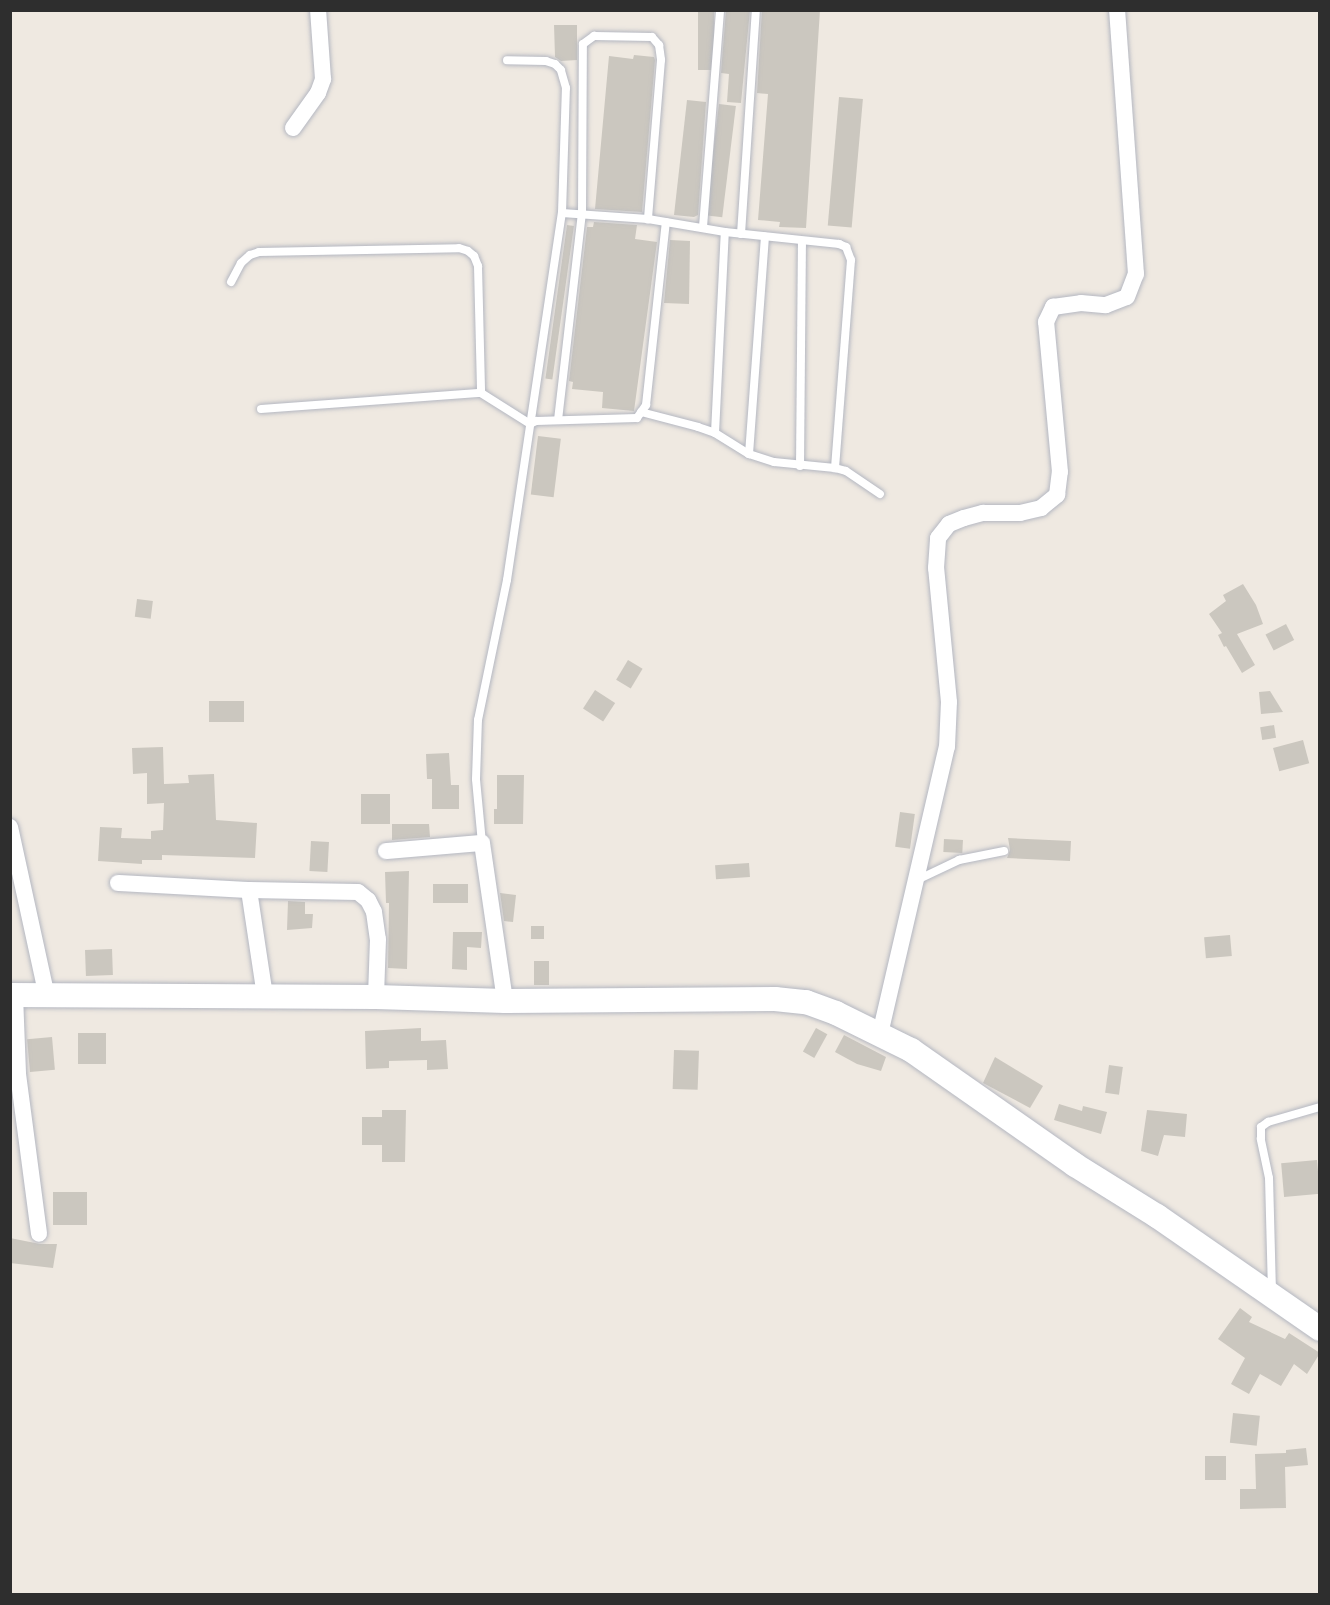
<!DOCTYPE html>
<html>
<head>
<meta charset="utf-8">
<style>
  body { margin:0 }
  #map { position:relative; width:1330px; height:1605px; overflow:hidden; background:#efe9e1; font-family:"Archivo Narrow",sans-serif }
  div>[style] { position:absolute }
  .building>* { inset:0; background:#cbc7bf; transform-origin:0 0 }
  .roads { filter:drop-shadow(0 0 2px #b4b7c1) drop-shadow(0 0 2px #b4b7c1) }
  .lane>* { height:8px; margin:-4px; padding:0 4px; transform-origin:4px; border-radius:4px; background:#fff }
  .street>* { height:16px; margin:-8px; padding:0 8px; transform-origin:8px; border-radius:8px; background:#fff }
  .secondary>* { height:24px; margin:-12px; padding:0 12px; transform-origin:12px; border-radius:12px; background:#fff }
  span { translate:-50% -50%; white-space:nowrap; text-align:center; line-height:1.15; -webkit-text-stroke:5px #fff; paint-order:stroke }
  .frame { position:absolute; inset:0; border:12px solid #2e2e2e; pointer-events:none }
</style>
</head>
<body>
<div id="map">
  <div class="building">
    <i style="left:698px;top:10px;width:16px;height:60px"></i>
    <i style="clip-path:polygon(726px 10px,750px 10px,741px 103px,727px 102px,729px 74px,721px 73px)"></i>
    <i style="clip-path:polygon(762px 10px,820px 10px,806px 228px,779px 227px,780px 222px,758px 220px,768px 94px,757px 93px)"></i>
    <i style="clip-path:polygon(554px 25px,577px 25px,577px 60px,561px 61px,555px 57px)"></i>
    <i style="clip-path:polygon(634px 55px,654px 57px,655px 60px,642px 212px,595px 209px,609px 56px,633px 59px)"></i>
    <i style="left:839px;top:97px;width:24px;height:129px;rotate:5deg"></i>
    <i style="clip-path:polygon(687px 100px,706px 102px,698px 215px,694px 217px,674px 215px)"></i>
    <i style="left:719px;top:104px;width:17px;height:112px;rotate:7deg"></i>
    <i style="clip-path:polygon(594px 222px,637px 225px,635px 239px,657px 242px,634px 411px,602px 408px,603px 392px,572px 389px,573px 382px,569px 381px,587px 227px,593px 227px)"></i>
    <i style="left:567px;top:225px;width:7px;height:155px;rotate:8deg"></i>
    <i style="clip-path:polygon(670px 240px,690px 241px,689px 304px,664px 303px)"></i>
    <i style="left:538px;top:436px;width:23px;height:59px;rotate:7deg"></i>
    <i style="clip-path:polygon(1243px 584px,1256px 605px,1263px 624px,1237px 634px,1255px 665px,1242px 673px,1226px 646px,1224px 647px,1218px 635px,1222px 633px,1209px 614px,1226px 601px,1223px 595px)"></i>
    <i style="left:137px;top:599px;width:16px;height:18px;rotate:7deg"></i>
    <i style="left:1286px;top:624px;width:18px;height:23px;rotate:63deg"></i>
    <i style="left:628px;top:660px;width:17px;height:23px;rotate:31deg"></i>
    <i style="left:595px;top:690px;width:24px;height:22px;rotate:33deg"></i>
    <i style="clip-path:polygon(1270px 691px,1283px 712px,1261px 714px,1259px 692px)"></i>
    <i style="left:244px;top:701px;width:21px;height:35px;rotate:90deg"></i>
    <i style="left:1274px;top:725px;width:13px;height:14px;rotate:81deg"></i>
    <i style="left:1303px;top:740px;width:24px;height:31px;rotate:75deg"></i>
    <i style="clip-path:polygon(163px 747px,164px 784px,189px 783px,188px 775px,214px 774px,216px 820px,257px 823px,255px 858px,162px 855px,162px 860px,142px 860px,142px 864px,98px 861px,100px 827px,122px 828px,121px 838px,151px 839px,151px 831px,163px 830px,164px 803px,147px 804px,147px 773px,133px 774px,132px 748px)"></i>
    <i style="clip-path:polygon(449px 753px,451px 785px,459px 785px,459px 809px,432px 809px,432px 779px,427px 779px,426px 754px)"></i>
    <i style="clip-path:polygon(497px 775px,524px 775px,523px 824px,494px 824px,494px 809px,497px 809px)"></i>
    <i style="left:361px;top:794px;width:29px;height:30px"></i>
    <i style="left:900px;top:812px;width:15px;height:35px;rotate:8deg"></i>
    <i style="clip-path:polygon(392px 824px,429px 824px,430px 837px,392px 840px)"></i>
    <i style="clip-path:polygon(1008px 838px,1071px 841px,1070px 861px,1007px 858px,1010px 850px)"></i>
    <i style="left:944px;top:839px;width:19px;height:13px;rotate:3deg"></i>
    <i style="left:311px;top:841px;width:18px;height:30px;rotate:3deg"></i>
    <i style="left:749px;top:863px;width:14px;height:34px;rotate:86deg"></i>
    <i style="clip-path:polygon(409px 871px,407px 969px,388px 968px,389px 903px,386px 903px,385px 872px)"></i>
    <i style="left:433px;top:884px;width:35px;height:19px"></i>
    <i style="clip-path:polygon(500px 893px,516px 895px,513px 922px,504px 921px)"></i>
    <i style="clip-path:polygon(288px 901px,305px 902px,305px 914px,313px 914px,312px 928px,287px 930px)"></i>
    <i style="left:531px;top:926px;width:13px;height:13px"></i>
    <i style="clip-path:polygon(453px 932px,482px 932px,481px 948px,467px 947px,467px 970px,452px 969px)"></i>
    <i style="left:1230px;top:935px;width:21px;height:26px;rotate:85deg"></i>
    <i style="left:112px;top:949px;width:26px;height:27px;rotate:88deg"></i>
    <i style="left:534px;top:961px;width:15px;height:24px"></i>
    <i style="clip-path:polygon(421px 1028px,421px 1041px,446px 1040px,448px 1069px,427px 1070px,427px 1060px,389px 1061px,389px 1068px,366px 1069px,365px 1031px)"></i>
    <i style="left:816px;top:1028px;width:13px;height:27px;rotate:29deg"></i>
    <i style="left:78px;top:1033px;width:28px;height:31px"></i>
    <i style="clip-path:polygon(844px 1035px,886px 1057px,881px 1071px,857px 1064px,835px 1052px)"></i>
    <i style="left:52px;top:1037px;width:33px;height:25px;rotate:85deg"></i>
    <i style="left:674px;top:1050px;width:25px;height:39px;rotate:2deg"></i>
    <i style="clip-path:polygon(995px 1057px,1043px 1086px,1030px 1108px,983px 1083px)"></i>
    <i style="left:1109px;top:1065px;width:14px;height:28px;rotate:8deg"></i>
    <i style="clip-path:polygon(1059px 1104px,1082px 1111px,1083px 1106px,1107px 1112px,1101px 1134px,1054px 1120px)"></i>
    <i style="clip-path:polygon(382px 1110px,406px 1110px,405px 1162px,382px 1162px,382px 1145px,362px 1145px,362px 1117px,382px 1117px)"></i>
    <i style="clip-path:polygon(1147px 1110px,1187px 1114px,1185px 1137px,1164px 1135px,1158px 1156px,1141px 1151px)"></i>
    <i style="left:1317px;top:1160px;width:34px;height:36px;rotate:85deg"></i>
    <i style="left:53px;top:1192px;width:34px;height:33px"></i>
    <i style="clip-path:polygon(10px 1238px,40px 1244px,57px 1244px,53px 1268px,10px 1263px)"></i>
    <i style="clip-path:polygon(1240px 1308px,1252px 1317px,1249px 1322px,1285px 1339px,1289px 1333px,1320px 1353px,1307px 1374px,1294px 1364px,1281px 1386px,1260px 1374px,1249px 1394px,1231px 1384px,1245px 1358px,1218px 1339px)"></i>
    <i style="left:1233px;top:1413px;width:27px;height:30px;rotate:6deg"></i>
    <i style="clip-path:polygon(1306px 1448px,1308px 1465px,1285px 1467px,1286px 1508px,1240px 1509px,1240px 1489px,1256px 1489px,1255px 1454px,1286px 1453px,1286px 1450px)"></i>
    <i style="left:1205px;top:1456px;width:21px;height:24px"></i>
  </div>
  <div class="roads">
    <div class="lane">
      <i style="left:562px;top:213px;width:86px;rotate:4deg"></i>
      <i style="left:648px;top:219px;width:78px;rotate:9.6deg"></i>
      <i style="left:725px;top:232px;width:115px;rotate:6deg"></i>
      <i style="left:839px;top:244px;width:8px;rotate:23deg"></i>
      <i style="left:846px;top:247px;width:14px;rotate:69deg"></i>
      <i style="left:851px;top:260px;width:209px;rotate:94.4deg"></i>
      <i style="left:703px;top:227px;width:218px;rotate:-85.5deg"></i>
      <i style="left:741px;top:234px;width:225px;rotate:-86.2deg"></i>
      <i style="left:231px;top:282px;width:21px;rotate:-62deg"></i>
      <i style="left:241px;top:263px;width:12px;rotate:-42deg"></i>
      <i style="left:250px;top:255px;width:9px;rotate:-18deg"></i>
      <i style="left:259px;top:252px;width:200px;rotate:-1.1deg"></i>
      <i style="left:459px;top:248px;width:9px;rotate:18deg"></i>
      <i style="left:468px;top:251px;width:8px;rotate:40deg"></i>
      <i style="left:474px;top:256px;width:11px;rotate:68deg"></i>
      <i style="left:478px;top:266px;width:127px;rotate:88.6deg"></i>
      <i style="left:481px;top:393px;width:58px;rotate:32.3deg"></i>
      <i style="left:530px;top:424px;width:7px;rotate:-27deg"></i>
      <i style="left:536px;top:421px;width:101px;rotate:-1.7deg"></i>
      <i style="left:637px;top:418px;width:16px;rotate:-55deg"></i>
      <i style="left:646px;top:405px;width:184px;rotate:-83.8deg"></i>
      <i style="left:261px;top:409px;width:221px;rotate:-4.2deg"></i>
      <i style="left:641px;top:412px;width:59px;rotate:14.7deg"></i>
      <i style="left:698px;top:427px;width:18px;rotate:19deg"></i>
      <i style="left:715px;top:433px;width:40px;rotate:32deg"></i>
      <i style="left:749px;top:454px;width:26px;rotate:18deg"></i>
      <i style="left:774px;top:462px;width:61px;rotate:5.6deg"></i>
      <i style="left:835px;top:468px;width:11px;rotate:15deg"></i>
      <i style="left:846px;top:471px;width:41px;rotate:34.1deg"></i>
      <i style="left:558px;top:420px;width:207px;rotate:-83.4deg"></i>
      <i style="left:582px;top:214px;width:170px;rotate:-89.7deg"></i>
      <i style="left:583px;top:44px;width:14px;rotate:-36deg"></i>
      <i style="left:594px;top:36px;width:58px;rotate:1deg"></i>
      <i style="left:652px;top:37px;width:11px;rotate:49deg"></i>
      <i style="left:659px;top:45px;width:15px;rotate:82deg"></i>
      <i style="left:661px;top:60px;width:160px;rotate:94.7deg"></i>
      <i style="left:715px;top:433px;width:201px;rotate:-87.2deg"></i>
      <i style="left:749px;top:454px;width:218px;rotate:-85.8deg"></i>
      <i style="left:800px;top:466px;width:225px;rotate:-89.5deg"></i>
      <i style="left:482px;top:843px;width:64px;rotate:-95.4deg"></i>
      <i style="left:476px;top:779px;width:59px;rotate:-88.1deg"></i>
      <i style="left:478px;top:720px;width:143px;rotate:-78.3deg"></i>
      <i style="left:507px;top:580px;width:371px;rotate:-81.5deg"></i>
      <i style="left:562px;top:213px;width:125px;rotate:-88.2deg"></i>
      <i style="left:566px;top:88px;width:19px;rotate:-106deg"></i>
      <i style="left:561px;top:70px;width:8px;rotate:-135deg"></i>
      <i style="left:555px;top:64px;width:9px;rotate:-162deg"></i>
      <i style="left:546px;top:61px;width:39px;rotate:-179deg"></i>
      <i style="left:917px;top:880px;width:47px;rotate:-25.5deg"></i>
      <i style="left:959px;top:860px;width:46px;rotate:-11.3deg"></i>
      <i style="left:1272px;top:1292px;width:114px;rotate:-91.5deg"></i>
      <i style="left:1269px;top:1178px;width:40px;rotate:-102deg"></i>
      <i style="left:1261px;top:1139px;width:12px;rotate:-90deg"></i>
      <i style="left:1261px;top:1127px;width:9px;rotate:-36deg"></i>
      <i style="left:1268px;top:1122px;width:54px;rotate:-16.1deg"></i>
    </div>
    <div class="street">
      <i style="left:293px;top:128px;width:43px;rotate:-54.5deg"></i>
      <i style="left:318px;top:93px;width:15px;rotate:-70deg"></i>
      <i style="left:323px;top:79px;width:69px;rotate:-94.1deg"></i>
      <i style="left:10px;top:827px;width:174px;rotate:77.7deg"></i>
      <i style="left:386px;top:851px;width:96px;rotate:-4.8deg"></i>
      <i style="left:482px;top:843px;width:160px;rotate:81.7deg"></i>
      <i style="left:118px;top:883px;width:131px;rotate:3.1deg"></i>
      <i style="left:15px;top:995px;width:79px;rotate:87.8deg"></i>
      <i style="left:18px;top:1074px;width:161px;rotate:82.5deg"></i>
      <i style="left:265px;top:996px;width:107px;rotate:-98.6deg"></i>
      <i style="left:249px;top:890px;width:109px;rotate:1.1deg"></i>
      <i style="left:358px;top:892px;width:13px;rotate:39deg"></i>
      <i style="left:368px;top:900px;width:13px;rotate:63deg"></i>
      <i style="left:374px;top:912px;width:27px;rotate:82deg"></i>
      <i style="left:378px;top:939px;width:58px;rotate:92deg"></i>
      <i style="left:880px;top:1034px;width:295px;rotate:-76.9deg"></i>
      <i style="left:947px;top:747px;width:45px;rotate:-87.5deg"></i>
      <i style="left:949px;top:702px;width:135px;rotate:-95.5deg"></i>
      <i style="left:936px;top:568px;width:30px;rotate:-86deg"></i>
      <i style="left:938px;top:538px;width:18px;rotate:-52deg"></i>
      <i style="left:949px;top:524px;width:16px;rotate:-22deg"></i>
      <i style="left:964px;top:518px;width:20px;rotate:-15deg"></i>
      <i style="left:983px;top:513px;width:37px"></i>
      <i style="left:1020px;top:513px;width:22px;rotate:-13deg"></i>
      <i style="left:1041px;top:508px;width:21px;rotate:-39deg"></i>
      <i style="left:1057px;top:495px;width:23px;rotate:-83deg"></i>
      <i style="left:1060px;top:472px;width:151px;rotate:-95.3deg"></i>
      <i style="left:1046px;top:322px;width:17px;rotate:-65deg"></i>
      <i style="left:1053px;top:307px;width:28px;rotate:-8deg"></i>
      <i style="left:1081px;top:303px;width:25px;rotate:5deg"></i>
      <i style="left:1106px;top:305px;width:22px;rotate:-21deg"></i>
      <i style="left:1127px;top:297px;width:25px;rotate:-69deg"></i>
      <i style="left:1136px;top:274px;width:265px;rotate:-94.1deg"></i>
    </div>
    <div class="secondary">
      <i style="left:10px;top:995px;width:366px;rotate:0.3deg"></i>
      <i style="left:376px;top:997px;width:129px;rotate:1.8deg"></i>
      <i style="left:505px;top:1001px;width:270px;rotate:-0.4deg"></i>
      <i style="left:775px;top:999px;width:31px;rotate:6deg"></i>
      <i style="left:806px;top:1002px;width:32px;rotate:20deg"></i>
      <i style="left:836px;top:1013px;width:84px;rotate:26.3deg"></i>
      <i style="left:911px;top:1050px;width:200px;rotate:35deg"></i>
      <i style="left:1075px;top:1165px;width:97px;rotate:31.9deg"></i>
      <i style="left:1157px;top:1216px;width:198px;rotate:34.7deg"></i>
    </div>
  </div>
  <div class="frame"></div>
</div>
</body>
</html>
